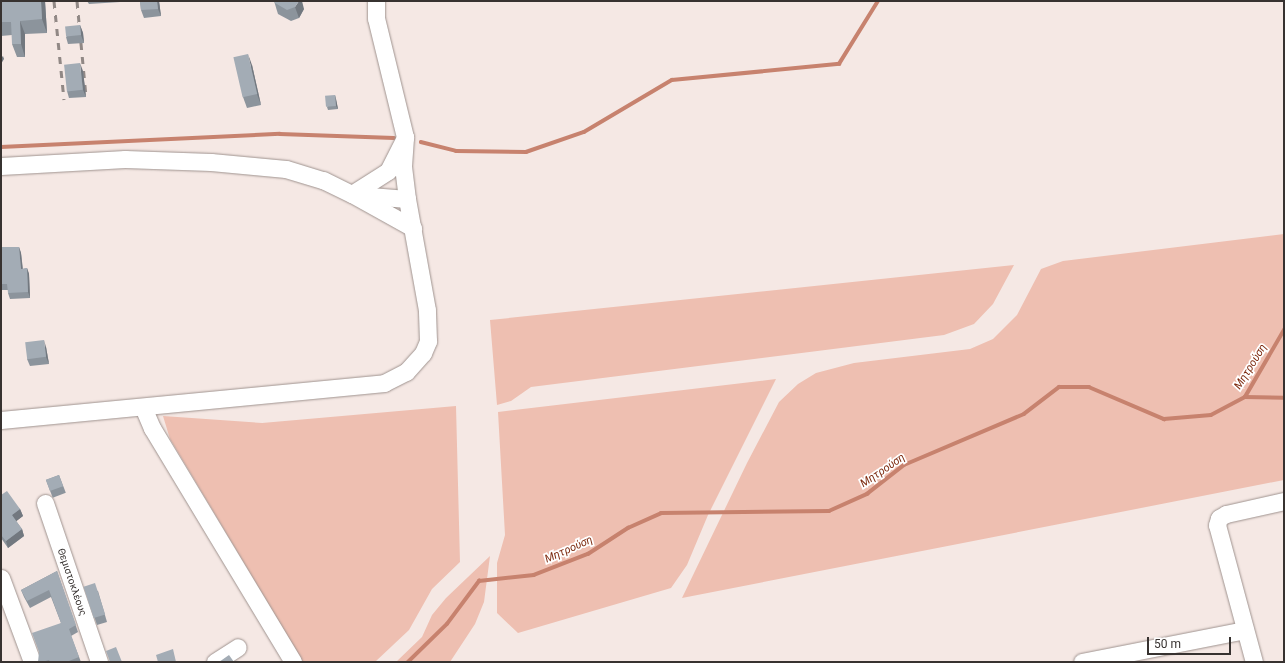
<!DOCTYPE html>
<html>
<head>
<meta charset="utf-8">
<style>
  body { margin:0 }
  #map { position:relative; width:1285px; height:663px; overflow:hidden; background:#f5e8e4; font-family:Roboto,sans-serif }
  div>[style] { position:absolute }
  .green>* { inset:0; background:#eebfb1 }
  .stream>* { height:3.5px; margin:-1.75px; padding:0 1.75px; transform-origin:1.75px; border-radius:1.75px; background:#c7826e }
  .roads { filter:drop-shadow(0 0 1px #9f938f) drop-shadow(0 0 1px #9f938f) }
  .minor>* { height:17px; margin:-8.5px; padding:0 8.5px; transform-origin:8.5px; border-radius:8.5px; background:#fff }
  .rail>* { height:3px; margin-top:-1.5px; transform-origin:0; background:repeating-linear-gradient(90deg,#918885 0 7px,transparent 0 14px) }
  .wall>* { inset:0; background:#8c949c; transform-origin:0 0 }
  .shaded-wall>* { inset:0; background:#72787f }
  .building>* { inset:0; background:#a3acb5; transform-origin:0 0 }
  span { translate:-50% -50%; white-space:nowrap; text-align:center; line-height:1.15; -webkit-text-stroke:3.5px #fff; paint-order:stroke }
  .street-label { font-size:10px; color:#373230 }
  .water-label { font-size:11px; color:#7d2a0f; font-style:italic }
  .frame { position:absolute; inset:0; border:2px solid #373230; pointer-events:none }
  .scale { position:absolute; left:1147px; top:637px; width:84px; height:18px; box-sizing:border-box; border:2px solid #373230; border-top:0; padding-left:5px; font-size:12px; line-height:14px; white-space:nowrap; color:#373230; -webkit-text-stroke:3px #fff; paint-order:stroke }
</style>
</head>
<body>
<div id="map">
  <div class="green">
    <i style="clip-path:polygon(1284px 234px,1284px 480px,682px 598px,747px 463px,779px 402px,798px 384px,816px 373px,854px 363px,970px 349px,993px 339px,1017px 315px,1041px 269px,1063px 261px)"></i>
    <i style="clip-path:polygon(1014px 265px,993px 304px,974px 324px,944px 335px,531px 387px,511px 401px,497px 405px,490px 320px)"></i>
    <i style="clip-path:polygon(776px 379px,708px 515px,687px 565px,671px 588px,518px 633px,497px 613px,497px 563px,505px 535px,498px 412px)"></i>
    <i style="clip-path:polygon(456px 406px,460px 562px,432px 589px,409px 630px,375px 662px,303px 662px,170px 439px,163px 416px,262px 423px)"></i>
    <i style="clip-path:polygon(490px 556px,484px 602px,475px 624px,450px 662px,396px 662px,422px 637px,432px 615px,446px 598px)"></i>
  </div>
  <div class="stream">
    <i style="left:421px;top:142px;width:36px;rotate:14deg"></i>
    <i style="left:456px;top:151px;width:70px;rotate:0.8deg"></i>
    <i style="left:526px;top:152px;width:61px;rotate:-19deg"></i>
    <i style="left:584px;top:132px;width:102px;rotate:-30.6deg"></i>
    <i style="left:672px;top:80px;width:168px;rotate:-5.5deg"></i>
    <i style="left:839px;top:64px;width:74px;rotate:-58.2deg"></i>
    <i style="left:1px;top:147px;width:279px;rotate:-2.7deg"></i>
    <i style="left:280px;top:134px;width:114px;rotate:2deg"></i>
    <i style="left:1245px;top:397px;width:39px;rotate:1deg"></i>
    <i style="left:408px;top:662px;width:54px;rotate:-44.3deg"></i>
    <i style="left:447px;top:624px;width:54px;rotate:-53.3deg"></i>
    <i style="left:479px;top:581px;width:55px;rotate:-6.2deg"></i>
    <i style="left:534px;top:575px;width:58px;rotate:-21.3deg"></i>
    <i style="left:588px;top:554px;width:48px;rotate:-33deg"></i>
    <i style="left:628px;top:528px;width:36px;rotate:-24deg"></i>
    <i style="left:661px;top:513px;width:168px;rotate:-0.7deg"></i>
    <i style="left:829px;top:511px;width:42px;rotate:-24.1deg"></i>
    <i style="left:867px;top:494px;width:47px;rotate:-38.1deg"></i>
    <i style="left:904px;top:465px;width:130px;rotate:-23deg"></i>
    <i style="left:1024px;top:414px;width:44px;rotate:-37.6deg"></i>
    <i style="left:1059px;top:387px;width:30px"></i>
    <i style="left:1089px;top:387px;width:82px;rotate:23.1deg"></i>
    <i style="left:1164px;top:419px;width:47px;rotate:-4.9deg"></i>
    <i style="left:1211px;top:415px;width:38px;rotate:-28deg"></i>
    <i style="left:1245px;top:397px;width:78px;rotate:-59.8deg"></i>
  </div>
  <div class="roads">
    <div class="minor">
      <i style="left:1px;top:166px;width:124px;rotate:-3.2deg"></i>
      <i style="left:125px;top:159px;width:86px;rotate:2deg"></i>
      <i style="left:211px;top:162px;width:75px;rotate:5.3deg"></i>
      <i style="left:286px;top:169px;width:39px;rotate:17deg"></i>
      <i style="left:323px;top:180px;width:32px;rotate:26deg"></i>
      <i style="left:352px;top:194px;width:43px;rotate:-32.6deg"></i>
      <i style="left:388px;top:171px;width:38px;rotate:-63deg"></i>
      <i style="left:405px;top:137px;width:122px;rotate:-103.7deg"></i>
      <i style="left:376px;top:18px;width:17px;rotate:-90deg"></i>
      <i style="left:352px;top:194px;width:70px;rotate:29.1deg"></i>
      <i style="left:358px;top:195px;width:49px;rotate:4.7deg"></i>
      <i style="left:143px;top:407px;width:23px;rotate:67deg"></i>
      <i style="left:152px;top:428px;width:273px;rotate:58.9deg"></i>
      <i style="left:1px;top:420px;width:385px;rotate:-5.5deg"></i>
      <i style="left:384px;top:383px;width:25px;rotate:-27deg"></i>
      <i style="left:406px;top:372px;width:25px;rotate:-48deg"></i>
      <i style="left:423px;top:353px;width:13px;rotate:-67deg"></i>
      <i style="left:428px;top:341px;width:31px;rotate:-92deg"></i>
      <i style="left:427px;top:310px;width:113px;rotate:-100.2deg"></i>
      <i style="left:407px;top:199px;width:33px;rotate:-97deg"></i>
      <i style="left:403px;top:166px;width:29px;rotate:-86deg"></i>
      <i style="left:45px;top:503px;width:168px;rotate:71.2deg"></i>
      <i style="left:1px;top:578px;width:90px;rotate:69.7deg"></i>
      <i style="left:215px;top:662px;width:27px;rotate:-33deg"></i>
      <i style="left:1082px;top:662px;width:166px;rotate:-11.1deg"></i>
      <i style="left:1254px;top:662px;width:142px;rotate:-105.1deg"></i>
      <i style="left:1217px;top:525px;width:7px;rotate:-74deg"></i>
      <i style="left:1219px;top:518px;width:8px;rotate:-30deg"></i>
      <i style="left:1226px;top:514px;width:59px;rotate:-12.6deg"></i>
    </div>
  </div>
  <div class="rail">
    <i style="left:54px;top:1px;width:99px;rotate:84.2deg"></i>
    <i style="left:77px;top:1px;width:96px;rotate:84.6deg"></i>
  </div>
  <div class="wall">
    <i style="clip-path:polygon(1px 1px,45px 1px,47px 33px,25px 34px,25px 57px,17px 57px,12px 44px,12px 35px,1px 36px)"></i>
    <i style="clip-path:polygon(87px 1px,136px 1px,89px 4px)"></i>
    <i style="clip-path:polygon(140px 1px,159px 1px,161px 16px,144px 18px,141px 10px)"></i>
    <i style="clip-path:polygon(274px 1px,304px 9px,299px 18px,291px 21px,278px 14px)"></i>
    <i style="clip-path:polygon(80px 25px,83px 33px,84px 43px,68px 44px,66px 37px)"></i>
    <i style="clip-path:polygon(252px 65px,261px 105px,247px 108px,243px 97px)"></i>
    <i style="clip-path:polygon(83px 71px,86px 97px,69px 98px,67px 91px)"></i>
    <i style="clip-path:polygon(335px 95px,336px 99px,338px 109px,328px 110px,327px 107px)"></i>
    <i style="clip-path:polygon(1px 247px,19px 247px,21px 253px,23px 269px,27px 268px,29px 274px,30px 298px,10px 299px,8px 293px,8px 290px,1px 290px)"></i>
    <i style="clip-path:polygon(46px 347px,49px 364px,30px 366px,27px 359px)"></i>
    <i style="left:59px;top:475px;width:19px;height:14px;rotate:69deg"></i>
    <i style="clip-path:polygon(1px 495px,20px 509px,23px 516px,16px 521px,22px 529px,24px 536px,8px 548px,1px 538px)"></i>
    <i style="clip-path:polygon(57px 571px,78px 632px,71px 636px,81px 662px,38px 662px,61px 623px,51px 597px,30px 608px,24px 597px,21px 590px)"></i>
    <i style="clip-path:polygon(84px 587px,98px 591px,107px 622px,97px 625px)"></i>
  </div>
  <div class="shaded-wall">
    <i style="clip-path:polygon(41px 1px,45px 1px,47px 33px,42px 19px)"></i>
    <i style="clip-path:polygon(157px 1px,159px 1px,161px 16px,158px 9px)"></i>
    <i style="clip-path:polygon(299px 1px,302px 1px,304px 9px,299px 18px,295px 7px)"></i>
    <i style="clip-path:polygon(20px 21px,25px 34px,25px 57px,21px 44px)"></i>
    <i style="clip-path:polygon(80px 25px,83px 33px,84px 43px,81px 35px)"></i>
    <i style="clip-path:polygon(248px 54px,252px 65px,261px 105px,257px 94px)"></i>
    <i style="clip-path:polygon(3px 56px,4px 59px,1px 64px,1px 58px)"></i>
    <i style="clip-path:polygon(80px 63px,83px 71px,86px 97px,83px 90px)"></i>
    <i style="clip-path:polygon(335px 95px,336px 99px,338px 109px,336px 106px)"></i>
    <i style="clip-path:polygon(19px 247px,21px 253px,23px 274px,21px 269px)"></i>
    <i style="clip-path:polygon(27px 268px,29px 274px,30px 298px,28px 292px)"></i>
    <i style="clip-path:polygon(44px 340px,46px 347px,49px 364px,46px 357px)"></i>
    <i style="clip-path:polygon(20px 509px,23px 516px,14px 523px,12px 515px)"></i>
    <i style="clip-path:polygon(22px 529px,24px 536px,8px 548px,6px 541px)"></i>
  </div>
  <div class="building">
    <i style="clip-path:polygon(1px 1px,41px 1px,42px 19px,20px 21px,21px 44px,12px 44px,11px 22px,1px 22px)"></i>
    <i style="clip-path:polygon(140px 1px,157px 1px,158px 9px,141px 10px)"></i>
    <i style="clip-path:polygon(274px 1px,299px 1px,295px 7px,287px 10px,275px 3px)"></i>
    <i style="left:80px;top:25px;width:10px;height:15px;rotate:84deg"></i>
    <i style="left:248px;top:54px;width:41px;height:15px;rotate:77deg"></i>
    <i style="left:80px;top:63px;width:27px;height:16px;rotate:84deg"></i>
    <i style="left:335px;top:95px;width:11px;height:10px;rotate:85deg"></i>
    <i style="clip-path:polygon(1px 247px,19px 247px,21px 269px,27px 268px,28px 292px,8px 293px,7px 284px,1px 284px)"></i>
    <i style="left:44px;top:340px;width:17px;height:19px;rotate:83deg"></i>
    <i style="left:59px;top:475px;width:12px;height:14px;rotate:70deg"></i>
    <i style="clip-path:polygon(7px 491px,20px 509px,12px 515px,22px 529px,6px 541px,1px 535px,1px 495px)"></i>
    <i style="clip-path:polygon(57px 571px,76px 625px,69px 629px,79px 657px,69px 661px,69px 662px,50px 662px,49px 660px,42px 662px,38px 662px,39px 652px,32px 633px,61px 623px,49px 590px,27px 601px,21px 590px)"></i>
    <i style="left:95px;top:583px;width:33px;height:12px;rotate:72deg"></i>
    <i style="clip-path:polygon(116px 647px,122px 662px,110px 662px,106px 651px)"></i>
    <i style="clip-path:polygon(173px 649px,176px 662px,158px 662px,156px 655px)"></i>
    <i style="clip-path:polygon(229px 655px,234px 662px,219px 662px)"></i>
  </div>
  <div class="street-label">
    <span style="left:72px;top:582px;rotate:71deg">Θεμιστοκλέους</span>
  </div>
  <div class="water-label">
    <span style="left:1251px;top:367px;rotate:-58deg">Μητρούση</span>
    <span style="left:883px;top:471px;rotate:-34deg">Μητρούση</span>
    <span style="left:569px;top:550px;rotate:-24deg">Μητρούση</span>
  </div>
  <div class="frame"></div>
  <div class="scale">50 m</div>
</div>
</body>
</html>
